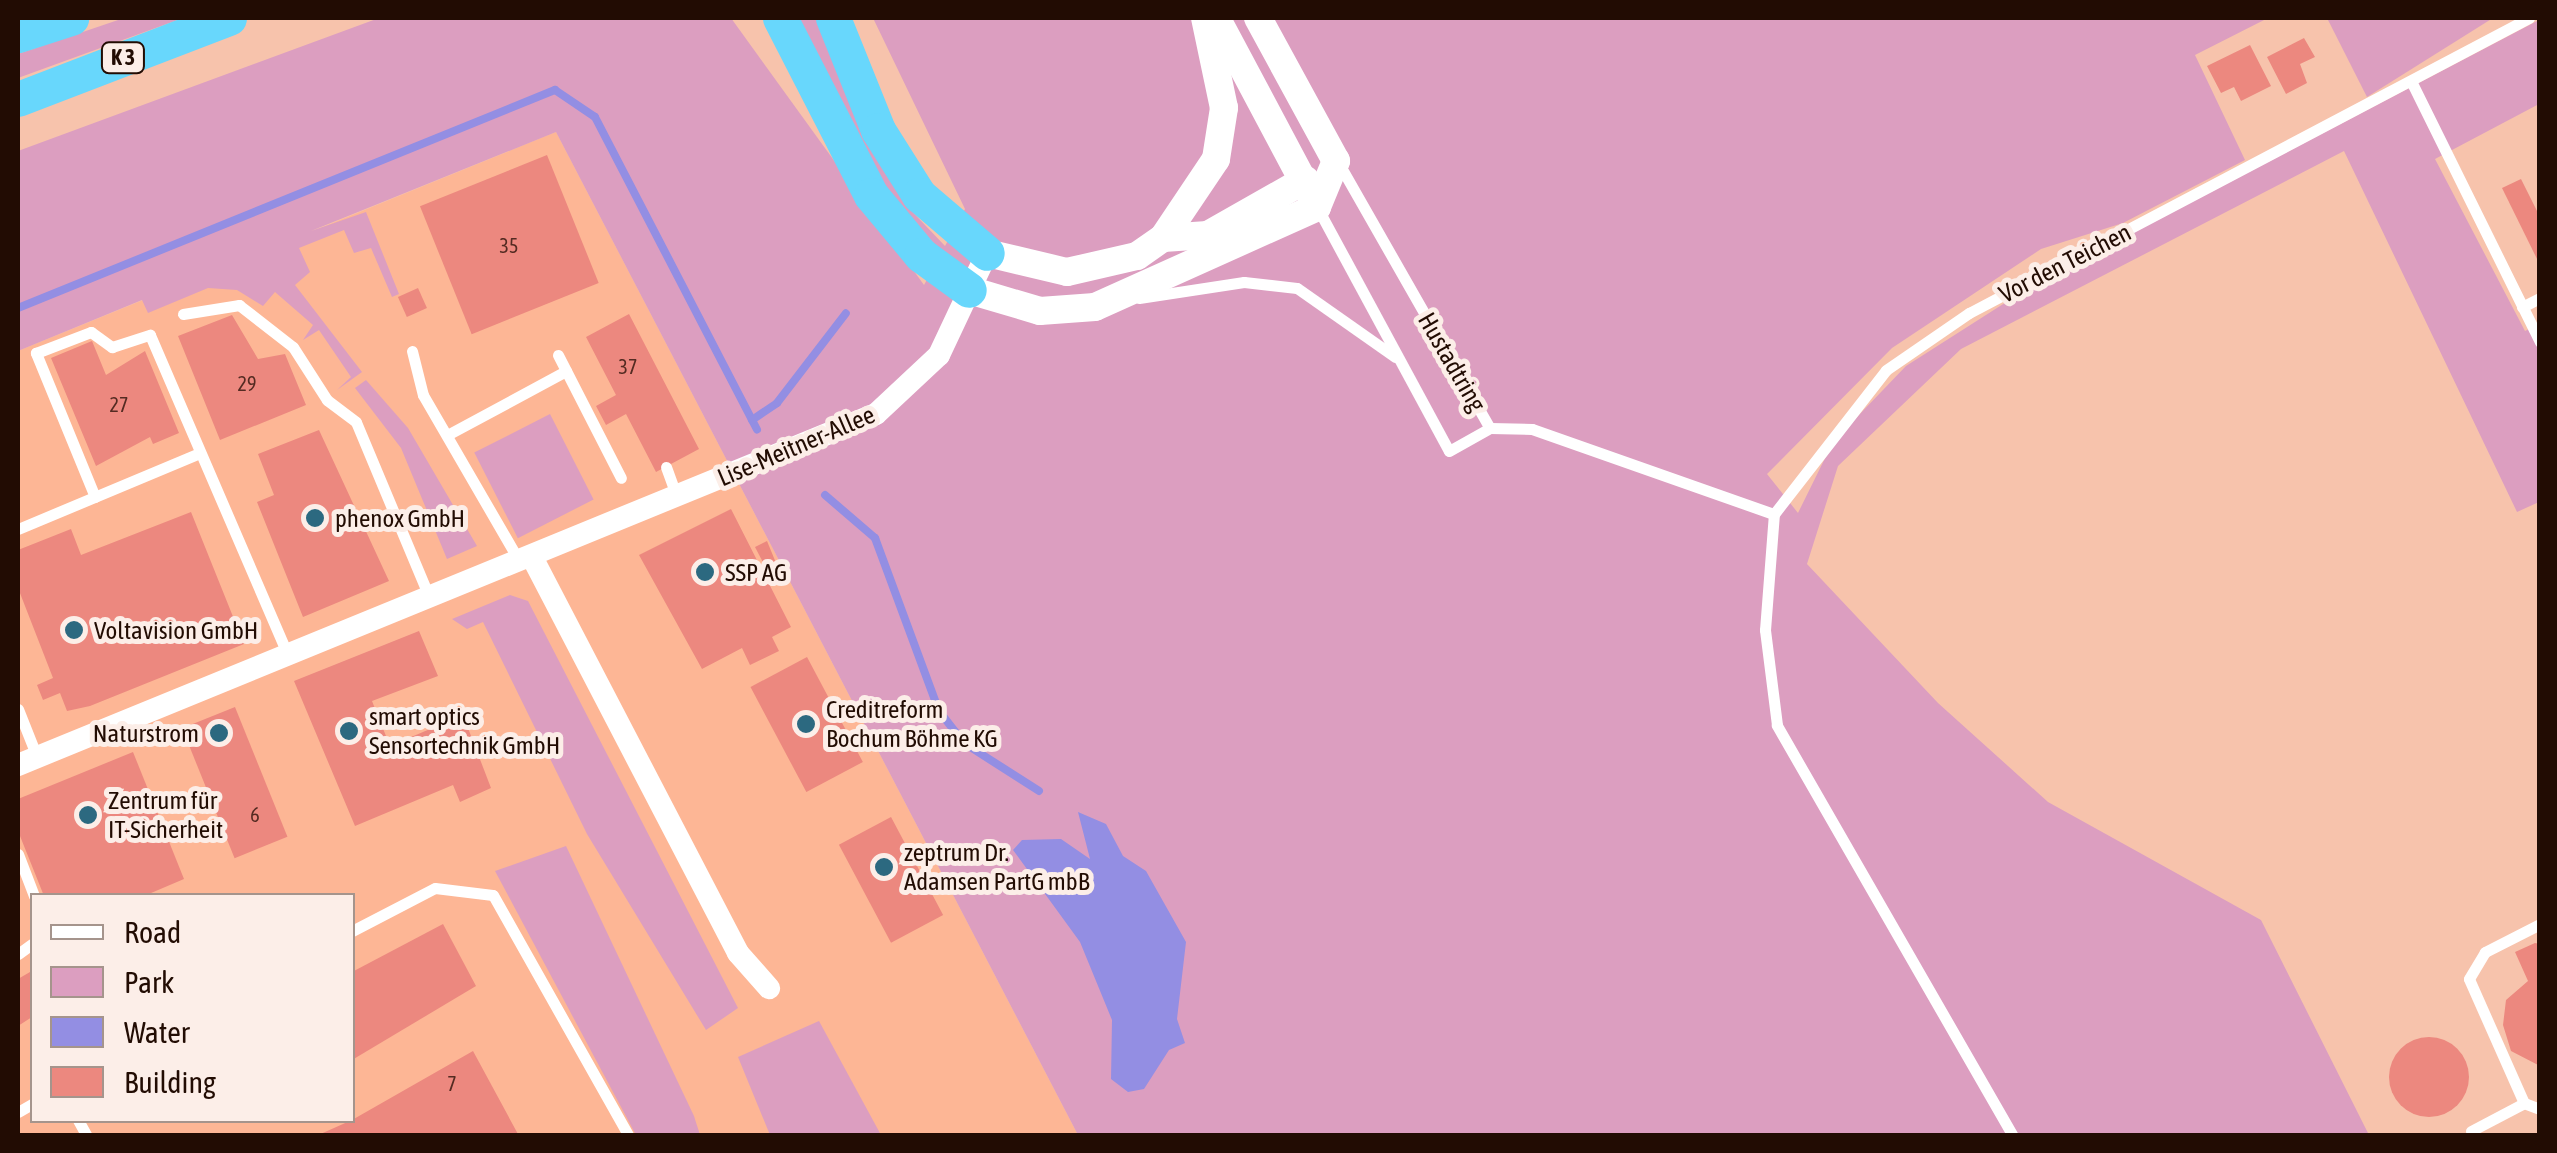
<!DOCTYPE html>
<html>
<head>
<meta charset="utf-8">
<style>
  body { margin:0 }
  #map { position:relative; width:2557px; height:1153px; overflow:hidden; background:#f7c3ac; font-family:"Asap Condensed",sans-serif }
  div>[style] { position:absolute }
  .built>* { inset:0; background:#fdb695 }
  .green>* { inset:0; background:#dc9ec0; transform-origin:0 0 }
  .water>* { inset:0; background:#938ee3 }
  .stream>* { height:8px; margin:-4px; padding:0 4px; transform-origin:4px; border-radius:4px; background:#938ee3 }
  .building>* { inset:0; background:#ec887f; transform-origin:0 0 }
  .round { border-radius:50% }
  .service>* { height:11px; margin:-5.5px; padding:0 5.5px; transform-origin:5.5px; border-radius:5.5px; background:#fff }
  .minor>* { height:22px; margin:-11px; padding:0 11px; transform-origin:11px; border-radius:11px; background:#fff }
  .tertiary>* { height:28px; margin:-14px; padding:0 14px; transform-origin:14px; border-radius:14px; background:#fff }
  .trunk>* { height:35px; margin:-17.5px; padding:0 17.5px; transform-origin:17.5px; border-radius:17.5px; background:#68d7fc }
  .dots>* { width:28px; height:28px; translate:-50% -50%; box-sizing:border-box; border:5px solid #fceee8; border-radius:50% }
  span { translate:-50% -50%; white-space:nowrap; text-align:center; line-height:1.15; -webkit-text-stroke:10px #fceee8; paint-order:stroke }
  .number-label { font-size:20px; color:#542b22 }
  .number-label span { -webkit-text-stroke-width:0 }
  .shield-label span { padding:2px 8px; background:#fceee8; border:2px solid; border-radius:8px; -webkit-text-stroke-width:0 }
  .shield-label { font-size:22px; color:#220c03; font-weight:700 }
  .street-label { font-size:25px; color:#220c03 }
  .poi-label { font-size:25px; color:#220c03 }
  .left { translate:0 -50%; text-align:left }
  .right { translate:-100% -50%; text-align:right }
  .frame { position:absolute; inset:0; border:20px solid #220c03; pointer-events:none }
  .legend { position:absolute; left:30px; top:893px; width:325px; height:230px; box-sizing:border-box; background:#fceee8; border:2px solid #a5948c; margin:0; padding:12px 18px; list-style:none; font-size:30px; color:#220c03 }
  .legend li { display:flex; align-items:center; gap:20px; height:50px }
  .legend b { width:50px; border:2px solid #a5948c }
</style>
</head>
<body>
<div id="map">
  <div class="built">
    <i style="clip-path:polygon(evenodd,556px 132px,1078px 1135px,18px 1136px,18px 351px,556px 132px,32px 896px,352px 896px,352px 1120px,32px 1120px,32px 896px)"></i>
  </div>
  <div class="green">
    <i style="clip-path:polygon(124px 18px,183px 18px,18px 78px,18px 54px)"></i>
    <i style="clip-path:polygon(379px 18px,731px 18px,924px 285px,942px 253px,885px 186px,799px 18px,817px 18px,905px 204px,945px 246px,965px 209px,873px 18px,2268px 18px,2195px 55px,2245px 160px,2123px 223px,2041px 249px,1892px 348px,1767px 474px,1798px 513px,1833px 442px,1906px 366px,2033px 285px,2539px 20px,2539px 104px,2435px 159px,2525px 331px,2539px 324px,2539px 502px,2517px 512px,2344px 151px,1961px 349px,1838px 466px,1807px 564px,1938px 703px,2048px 802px,2261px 920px,2369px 1135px,1078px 1135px,556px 132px,311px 231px,366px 212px,399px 294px,392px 297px,371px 248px,354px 253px,344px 230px,299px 248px,310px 272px,295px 285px,362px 372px,337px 390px,351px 377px,319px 330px,303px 340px,313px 325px,275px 292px,263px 306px,237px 290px,208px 288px,148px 313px,142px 300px,18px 351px,18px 151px)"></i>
    <i style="clip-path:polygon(2327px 18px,2493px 18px,2367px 97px)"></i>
    <i style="clip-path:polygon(366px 380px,408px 428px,477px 546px,447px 559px,401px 448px,355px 388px)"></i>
    <i style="left:550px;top:414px;width:96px;height:85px;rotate:63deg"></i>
    <i style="clip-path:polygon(510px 595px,528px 601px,738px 1008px,706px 1030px,587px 834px,483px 622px,467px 629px,452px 619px)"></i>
    <i style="clip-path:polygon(566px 846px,694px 1116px,700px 1135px,636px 1135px,495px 871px)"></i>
    <i style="clip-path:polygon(819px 1021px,881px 1135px,770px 1135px,738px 1057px)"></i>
  </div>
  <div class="water">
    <i style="clip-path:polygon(1078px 812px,1106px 824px,1123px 856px,1146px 871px,1186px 942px,1177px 1019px,1185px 1043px,1169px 1050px,1144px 1089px,1128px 1092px,1111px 1079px,1112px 1020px,1080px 942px,1013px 850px,1022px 840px,1061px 839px,1090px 859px)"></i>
  </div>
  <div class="stream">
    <i style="left:18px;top:308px;width:580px;rotate:-22.1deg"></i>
    <i style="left:555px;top:90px;width:48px;rotate:34deg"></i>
    <i style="left:595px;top:117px;width:352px;rotate:62.6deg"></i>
    <i style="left:752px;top:420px;width:30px;rotate:-34deg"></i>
    <i style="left:777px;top:403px;width:113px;rotate:-52.5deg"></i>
    <i style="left:825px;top:495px;width:66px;rotate:40.7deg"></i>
    <i style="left:875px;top:538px;width:184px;rotate:69.7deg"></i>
    <i style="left:939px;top:711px;width:41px;rotate:52deg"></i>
    <i style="left:964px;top:743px;width:89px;rotate:32.6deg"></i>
  </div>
  <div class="building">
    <i style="clip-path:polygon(2304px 38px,2315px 57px,2300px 64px,2307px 83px,2286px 94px,2267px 57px)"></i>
    <i style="clip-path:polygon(2250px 45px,2271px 86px,2241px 101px,2234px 87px,2221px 93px,2207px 66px)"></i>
    <i style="left:547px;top:155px;width:138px;height:137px;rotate:68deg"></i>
    <i style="clip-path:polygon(2521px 179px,2540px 217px,2540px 265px,2502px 188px)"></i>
    <i style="left:418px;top:288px;width:22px;height:22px;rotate:66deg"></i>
    <i style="clip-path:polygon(629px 314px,699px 449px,656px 472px,626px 414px,606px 425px,596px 406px,616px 395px,586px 337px)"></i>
    <i style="clip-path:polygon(232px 315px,258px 359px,285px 354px,306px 405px,220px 440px,178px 336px)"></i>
    <i style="clip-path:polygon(92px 341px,106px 375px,145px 351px,179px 433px,153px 444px,150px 437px,96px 466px,51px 358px)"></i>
    <i style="clip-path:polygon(319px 430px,389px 581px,303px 617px,257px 502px,274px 495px,258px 454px)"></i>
    <i style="clip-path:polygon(731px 509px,791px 627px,772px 637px,779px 651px,750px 665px,742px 648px,702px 669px,639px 555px)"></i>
    <i style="clip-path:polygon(191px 512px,244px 644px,90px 706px,67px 711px,60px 693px,43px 700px,37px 685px,53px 678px,18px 588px,18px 550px,71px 529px,81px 555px)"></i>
    <i style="clip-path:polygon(767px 541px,776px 563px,766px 568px,755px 547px)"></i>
    <i style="clip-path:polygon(419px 631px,438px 676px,372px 701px,390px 746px,463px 715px,491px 788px,460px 802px,453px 785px,355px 826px,294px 681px)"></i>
    <i style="left:807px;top:657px;width:119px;height:64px;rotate:62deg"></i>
    <i style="left:235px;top:707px;width:140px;height:57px;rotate:68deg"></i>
    <i style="clip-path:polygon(133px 752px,184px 879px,144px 896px,44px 896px,18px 831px,18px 799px)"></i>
    <i style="left:891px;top:817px;width:111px;height:59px;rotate:62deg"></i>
    <i style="clip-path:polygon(443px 924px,476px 986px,352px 1060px,352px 972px)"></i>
    <i style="clip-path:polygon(2535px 943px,2540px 944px,2540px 1066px,2511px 1051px,2503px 1025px,2506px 1000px,2528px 981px,2515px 952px)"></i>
    <i style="clip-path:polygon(30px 972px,32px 1017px,18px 1026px,18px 979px)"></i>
    <i class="round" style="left:2389px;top:1037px;width:80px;height:80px"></i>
    <i style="clip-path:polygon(473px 1051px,519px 1136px,316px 1136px,352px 1120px)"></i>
  </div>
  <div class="service">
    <i style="left:2412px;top:83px;width:289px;rotate:63.7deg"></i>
    <i style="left:1338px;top:162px;width:306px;rotate:60.3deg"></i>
    <i style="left:1317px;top:207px;width:277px;rotate:61.6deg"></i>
    <i style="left:1449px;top:451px;width:47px;rotate:-29.3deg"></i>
    <i style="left:1139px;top:298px;width:106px;rotate:-8.7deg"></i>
    <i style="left:1244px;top:282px;width:53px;rotate:6.5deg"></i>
    <i style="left:1297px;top:288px;width:120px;rotate:35.1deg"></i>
    <i style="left:2522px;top:307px;width:20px;rotate:-27deg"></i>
    <i style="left:183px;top:314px;width:57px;rotate:-9.1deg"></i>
    <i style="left:239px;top:305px;width:68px;rotate:37.9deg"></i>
    <i style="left:293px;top:347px;width:63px;rotate:57.3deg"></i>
    <i style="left:327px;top:400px;width:36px;rotate:37deg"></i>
    <i style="left:356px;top:422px;width:192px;rotate:67.3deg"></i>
    <i style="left:412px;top:351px;width:45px;rotate:76deg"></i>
    <i style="left:423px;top:395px;width:193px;rotate:59.9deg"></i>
    <i style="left:558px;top:355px;width:138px;rotate:62.9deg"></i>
    <i style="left:1490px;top:428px;width:42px;rotate:1.4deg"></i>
    <i style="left:1532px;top:429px;width:256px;rotate:19.4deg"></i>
    <i style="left:449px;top:434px;width:133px;rotate:-28.3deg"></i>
    <i style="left:666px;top:467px;width:32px;rotate:70deg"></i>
    <i style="left:95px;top:497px;width:156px;rotate:-112.3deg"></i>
    <i style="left:36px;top:353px;width:59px;rotate:-20.9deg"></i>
    <i style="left:91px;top:332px;width:26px;rotate:36deg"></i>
    <i style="left:112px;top:347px;width:40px;rotate:-18deg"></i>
    <i style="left:150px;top:335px;width:349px;rotate:66.7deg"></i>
    <i style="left:18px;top:529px;width:194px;rotate:-22.7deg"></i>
    <i style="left:18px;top:709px;width:52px;rotate:68.4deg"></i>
    <i style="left:18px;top:854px;width:45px;rotate:69.1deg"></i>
    <i style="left:2540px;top:924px;width:62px;rotate:153deg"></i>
    <i style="left:2485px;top:952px;width:31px;rotate:121deg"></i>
    <i style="left:2469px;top:979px;width:136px;rotate:66.1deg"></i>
    <i style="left:2524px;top:1103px;width:17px;rotate:21deg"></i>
    <i style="left:352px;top:931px;width:93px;rotate:-27.4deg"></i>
    <i style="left:435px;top:888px;width:58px;rotate:6.9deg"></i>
    <i style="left:493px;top:895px;width:277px;rotate:60.6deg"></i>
    <i style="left:18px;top:954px;width:17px;rotate:-36deg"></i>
    <i style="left:18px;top:1112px;width:16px;rotate:-30deg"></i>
    <i style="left:78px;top:1120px;width:18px;rotate:61deg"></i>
    <i style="left:2471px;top:1131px;width:60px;rotate:-27.8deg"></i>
    <i style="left:2013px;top:1136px;width:474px;rotate:-119.9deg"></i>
    <i style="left:1777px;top:725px;width:96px;rotate:-97.2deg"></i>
    <i style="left:1765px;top:630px;width:116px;rotate:-85.6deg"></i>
    <i style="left:1774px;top:514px;width:182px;rotate:-52.1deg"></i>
    <i style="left:1886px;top:370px;width:101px;rotate:-34.5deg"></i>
    <i style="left:1969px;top:313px;width:633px;rotate:-27.78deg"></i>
  </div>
  <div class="minor">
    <i style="left:532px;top:557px;width:446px;rotate:62.5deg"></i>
    <i style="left:738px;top:953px;width:47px;rotate:48.5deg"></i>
    <i style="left:18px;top:765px;width:927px;rotate:-22.25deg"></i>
    <i style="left:876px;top:414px;width:86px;rotate:-43.1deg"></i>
    <i style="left:939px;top:355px;width:113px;rotate:-64.8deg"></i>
  </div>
  <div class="tertiary">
    <i style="left:1217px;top:19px;width:213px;rotate:62deg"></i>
    <i style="left:1163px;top:238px;width:45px;rotate:-3.8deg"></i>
    <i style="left:1208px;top:235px;width:112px;rotate:-29.6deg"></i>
    <i style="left:987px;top:253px;width:82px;rotate:13.4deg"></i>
    <i style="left:1067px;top:272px;width:72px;rotate:-12.9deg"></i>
    <i style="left:1137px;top:256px;width:32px;rotate:-35deg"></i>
    <i style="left:1163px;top:238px;width:95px;rotate:-56.1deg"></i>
    <i style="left:1216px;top:159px;width:52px;rotate:-81.1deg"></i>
    <i style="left:1224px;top:108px;width:92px;rotate:-101.9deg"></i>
    <i style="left:969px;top:290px;width:74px;rotate:16.5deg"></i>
    <i style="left:1040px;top:311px;width:55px;rotate:-4.2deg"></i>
    <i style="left:1095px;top:307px;width:243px;rotate:-24.2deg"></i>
    <i style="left:1317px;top:207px;width:50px;rotate:-67.6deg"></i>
    <i style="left:1336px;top:161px;width:163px;rotate:-118.6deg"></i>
  </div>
  <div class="trunk">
    <i style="left:780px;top:18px;width:199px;rotate:62.8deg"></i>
    <i style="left:871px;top:195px;width:78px;rotate:50.2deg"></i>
    <i style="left:921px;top:255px;width:59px;rotate:36.1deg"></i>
    <i style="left:833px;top:18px;width:121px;rotate:68.1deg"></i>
    <i style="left:878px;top:130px;width:77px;rotate:57.8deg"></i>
    <i style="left:919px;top:195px;width:89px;rotate:40.5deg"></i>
    <i style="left:18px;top:35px;width:56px;rotate:-17.8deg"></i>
    <i style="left:18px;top:99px;width:226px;rotate:-21deg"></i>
  </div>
  <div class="dots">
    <i style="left:315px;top:518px;background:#2c6980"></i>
    <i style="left:705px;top:572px;background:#2c6980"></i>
    <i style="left:74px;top:630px;background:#2c6980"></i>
    <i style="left:806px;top:724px;background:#2c6980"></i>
    <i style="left:349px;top:731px;background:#2c6980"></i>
    <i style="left:219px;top:733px;background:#2c6980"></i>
    <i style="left:88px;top:815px;background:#2c6980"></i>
    <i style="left:884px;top:867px;background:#2c6980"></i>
  </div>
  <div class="number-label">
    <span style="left:509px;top:245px">35</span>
    <span style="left:628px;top:366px">37</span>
    <span style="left:247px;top:383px">29</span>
    <span style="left:119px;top:404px">27</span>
    <span style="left:255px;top:814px">6</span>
    <span style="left:452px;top:1083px">7</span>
  </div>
  <div class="shield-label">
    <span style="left:123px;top:58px">K 3</span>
  </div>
  <div class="street-label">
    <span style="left:2065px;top:263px;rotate:-27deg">Vor den Teichen</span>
    <span style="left:1452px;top:362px;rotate:60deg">Hustadtring</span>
    <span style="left:796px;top:446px;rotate:-23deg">Lise-Meitner-Allee</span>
  </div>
  <div class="poi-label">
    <span class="left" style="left:335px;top:518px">phenox GmbH</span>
    <span class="left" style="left:725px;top:572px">SSP AG</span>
    <span class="left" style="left:94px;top:630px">Voltavision GmbH</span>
    <span class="left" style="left:826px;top:724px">Creditreform<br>Bochum Böhme KG</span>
    <span class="left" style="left:369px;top:731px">smart optics<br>Sensortechnik GmbH</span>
    <span class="right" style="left:199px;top:733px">Naturstrom</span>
    <span class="left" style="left:108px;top:815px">Zentrum für<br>IT-Sicherheit</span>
    <span class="left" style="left:904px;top:867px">zeptrum Dr.<br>Adamsen PartG mbB</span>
  </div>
  <div class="frame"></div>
  <ul class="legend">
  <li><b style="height:12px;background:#fff"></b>Road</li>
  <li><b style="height:28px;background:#dc9ec0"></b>Park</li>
  <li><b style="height:28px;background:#938ee3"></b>Water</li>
  <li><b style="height:28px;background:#ec887f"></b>Building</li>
  </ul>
</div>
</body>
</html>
